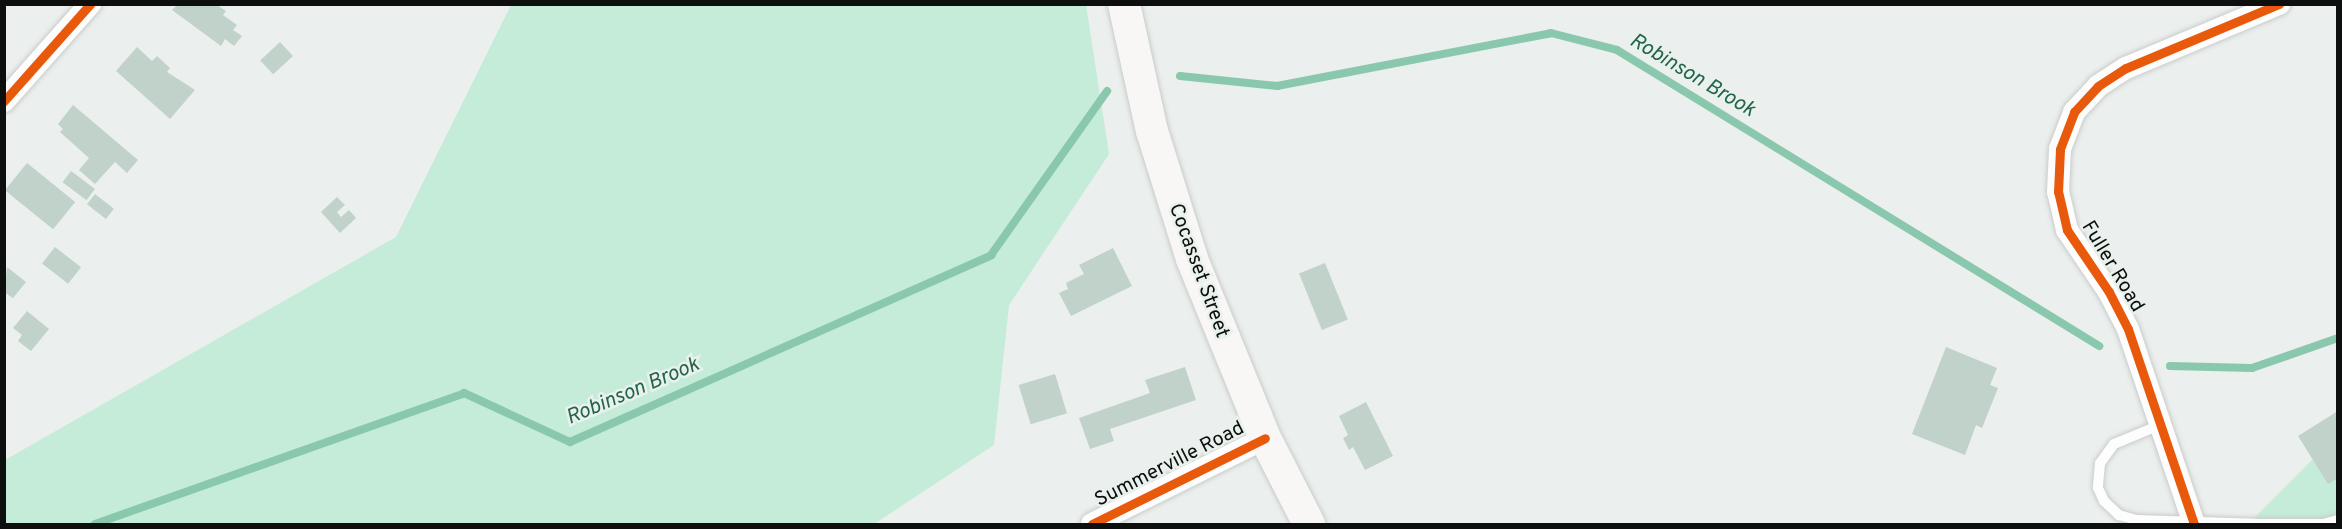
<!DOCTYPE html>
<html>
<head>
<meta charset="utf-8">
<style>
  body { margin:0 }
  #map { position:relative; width:2342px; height:529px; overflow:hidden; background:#ebefed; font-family:Overpass,sans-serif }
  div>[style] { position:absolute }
  .green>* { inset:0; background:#c5ebd9 }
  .stream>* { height:8px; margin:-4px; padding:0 4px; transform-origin:4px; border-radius:4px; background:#8ac8ae }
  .building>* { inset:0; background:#c0d2ca; transform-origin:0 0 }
  .roads { filter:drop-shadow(0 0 2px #c9cccb) drop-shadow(0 0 2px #c9cccb) }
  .lane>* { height:10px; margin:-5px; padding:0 5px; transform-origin:5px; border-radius:5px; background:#fcfdfc }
  .street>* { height:22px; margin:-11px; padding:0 11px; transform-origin:11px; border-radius:11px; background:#fcfdfc }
  .secondary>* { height:32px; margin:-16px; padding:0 16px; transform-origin:16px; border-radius:16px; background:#f9f6f6 }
  .cycleway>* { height:9px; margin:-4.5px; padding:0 4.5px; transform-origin:4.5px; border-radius:4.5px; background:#e8590c }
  span { translate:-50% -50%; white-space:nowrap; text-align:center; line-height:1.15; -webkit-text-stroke:5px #e9f1ed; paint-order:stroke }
  .street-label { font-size:20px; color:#0c0f0d }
  .water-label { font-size:21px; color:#23644b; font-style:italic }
  .frame { position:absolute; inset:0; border:6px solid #0c0f0d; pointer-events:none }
</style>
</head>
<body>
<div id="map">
  <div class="green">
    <i style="clip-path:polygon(511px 5px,1086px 5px,1109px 154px,1009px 305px,994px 445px,874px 524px,5px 524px,5px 460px,396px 237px)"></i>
    <i style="clip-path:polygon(2337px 435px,2337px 524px,2248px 524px)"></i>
  </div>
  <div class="stream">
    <i style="left:1180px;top:76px;width:98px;rotate:5.9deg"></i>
    <i style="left:1277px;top:86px;width:279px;rotate:-10.9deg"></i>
    <i style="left:1551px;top:33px;width:68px;rotate:14.4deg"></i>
    <i style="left:1617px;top:50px;width:566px;rotate:31.55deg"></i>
    <i style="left:2170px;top:366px;width:82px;rotate:1.4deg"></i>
    <i style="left:2252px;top:368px;width:91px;rotate:-19.2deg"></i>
    <i style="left:95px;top:524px;width:392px;rotate:-19.5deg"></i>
    <i style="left:464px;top:393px;width:117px;rotate:24.8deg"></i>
    <i style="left:570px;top:442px;width:461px;rotate:-23.9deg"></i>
    <i style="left:991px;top:255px;width:201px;rotate:-54.7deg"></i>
  </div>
  <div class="building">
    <i style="clip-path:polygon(177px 5px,217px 5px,226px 11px,223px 15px,237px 25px,233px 30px,242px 36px,234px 46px,225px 39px,221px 46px,172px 10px)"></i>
    <i style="left:280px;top:42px;width:19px;height:27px;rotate:47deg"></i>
    <i style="clip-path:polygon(137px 47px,152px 61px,157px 56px,170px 68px,167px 72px,195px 90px,170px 119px,116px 71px)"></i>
    <i style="clip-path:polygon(73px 105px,138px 160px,127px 173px,115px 162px,95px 184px,79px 170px,89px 158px,60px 132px,63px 129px,58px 124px)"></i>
    <i style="left:27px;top:163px;width:62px;height:35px;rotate:39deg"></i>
    <i style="left:71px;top:171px;width:30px;height:14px;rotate:37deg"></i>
    <i style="left:95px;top:194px;width:24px;height:13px;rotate:38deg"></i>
    <i style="clip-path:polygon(337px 197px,345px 205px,337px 212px,341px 217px,349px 210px,356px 218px,340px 233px,321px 212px)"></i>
    <i style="left:55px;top:247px;width:33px;height:21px;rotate:38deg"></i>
    <i style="clip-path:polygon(1113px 248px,1132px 286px,1071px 316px,1059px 293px,1068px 289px,1066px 283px,1084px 274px,1079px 265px)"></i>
    <i style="left:1325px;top:263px;width:61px;height:28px;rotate:68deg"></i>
    <i style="clip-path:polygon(7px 267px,26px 282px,13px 298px,4px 292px)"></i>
    <i style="clip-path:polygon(27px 311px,49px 329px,31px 351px,18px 341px,22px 335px,13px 328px)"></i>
    <i style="clip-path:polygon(1946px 347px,1997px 368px,1990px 385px,1998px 388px,1982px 428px,1976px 425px,1965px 455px,1912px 434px)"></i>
    <i style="clip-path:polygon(1185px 367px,1196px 400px,1110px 429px,1114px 441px,1090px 449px,1079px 418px,1150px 393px,1145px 380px)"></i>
    <i style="left:1055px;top:374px;width:41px;height:38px;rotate:73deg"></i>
    <i style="clip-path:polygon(1366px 402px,1393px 456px,1365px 470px,1353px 447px,1349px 450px,1343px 438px,1348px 435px,1339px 416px)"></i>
    <i style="clip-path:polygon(2338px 411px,2338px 478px,2328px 484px,2298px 436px)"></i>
  </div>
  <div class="roads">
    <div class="lane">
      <i style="left:2160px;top:425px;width:50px;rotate:157.6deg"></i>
      <i style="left:2114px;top:444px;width:24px;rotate:126deg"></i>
      <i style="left:2100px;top:463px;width:25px;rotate:95deg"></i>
      <i style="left:2098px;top:488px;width:14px;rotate:65deg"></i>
      <i style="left:2104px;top:501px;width:21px;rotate:43deg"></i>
      <i style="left:2119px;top:515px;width:18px;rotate:16deg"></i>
      <i style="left:2136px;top:520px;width:126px;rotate:1.8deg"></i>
      <i style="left:2262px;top:524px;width:61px"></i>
      <i style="left:2323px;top:524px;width:16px;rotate:-15deg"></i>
    </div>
    <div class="street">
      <i style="left:4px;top:101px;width:130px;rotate:-48.4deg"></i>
      <i style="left:1092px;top:524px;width:193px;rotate:-26.4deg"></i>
      <i style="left:2194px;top:524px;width:206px;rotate:-108.7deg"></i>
      <i style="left:2128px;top:329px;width:42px;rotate:-117.2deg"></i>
      <i style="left:2109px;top:292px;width:75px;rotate:-124.1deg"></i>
      <i style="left:2067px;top:230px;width:39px;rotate:-103deg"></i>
      <i style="left:2058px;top:192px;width:43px;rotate:-87.3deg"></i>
      <i style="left:2060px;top:149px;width:40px;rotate:-69deg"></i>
      <i style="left:2074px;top:112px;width:35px;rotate:-47deg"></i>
      <i style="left:2098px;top:86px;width:33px;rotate:-33deg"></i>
      <i style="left:2126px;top:68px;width:166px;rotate:-22.7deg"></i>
    </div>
    <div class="secondary">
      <i style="left:1124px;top:4px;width:130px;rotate:77.6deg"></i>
      <i style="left:1152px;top:131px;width:134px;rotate:72.6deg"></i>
      <i style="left:1192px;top:259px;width:193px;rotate:67.8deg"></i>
      <i style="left:1265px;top:438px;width:97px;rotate:62.9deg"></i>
    </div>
  </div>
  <div class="cycleway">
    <i style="left:4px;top:101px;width:130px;rotate:-48.4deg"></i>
    <i style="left:1092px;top:524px;width:193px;rotate:-26.4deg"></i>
    <i style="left:2194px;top:524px;width:206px;rotate:-108.7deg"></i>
    <i style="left:2128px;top:329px;width:42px;rotate:-117.2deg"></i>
    <i style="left:2109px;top:292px;width:75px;rotate:-124.1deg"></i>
    <i style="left:2067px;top:230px;width:39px;rotate:-103deg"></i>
    <i style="left:2058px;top:192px;width:43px;rotate:-87.3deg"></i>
    <i style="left:2060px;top:149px;width:40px;rotate:-69deg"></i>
    <i style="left:2074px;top:112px;width:35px;rotate:-47deg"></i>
    <i style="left:2098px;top:86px;width:33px;rotate:-33deg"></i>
    <i style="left:2126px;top:68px;width:166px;rotate:-22.7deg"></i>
  </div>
  <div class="street-label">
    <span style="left:2112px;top:267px;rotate:59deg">Fuller Road</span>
    <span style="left:1198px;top:271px;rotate:70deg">Cocasset Street</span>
    <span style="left:1170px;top:465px;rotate:-27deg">Summerville Road</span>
  </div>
  <div class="water-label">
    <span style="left:1692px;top:76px;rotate:31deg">Robinson Brook</span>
    <span style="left:633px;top:392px;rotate:-23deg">Robinson Brook</span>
  </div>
  <div class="frame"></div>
</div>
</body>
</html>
